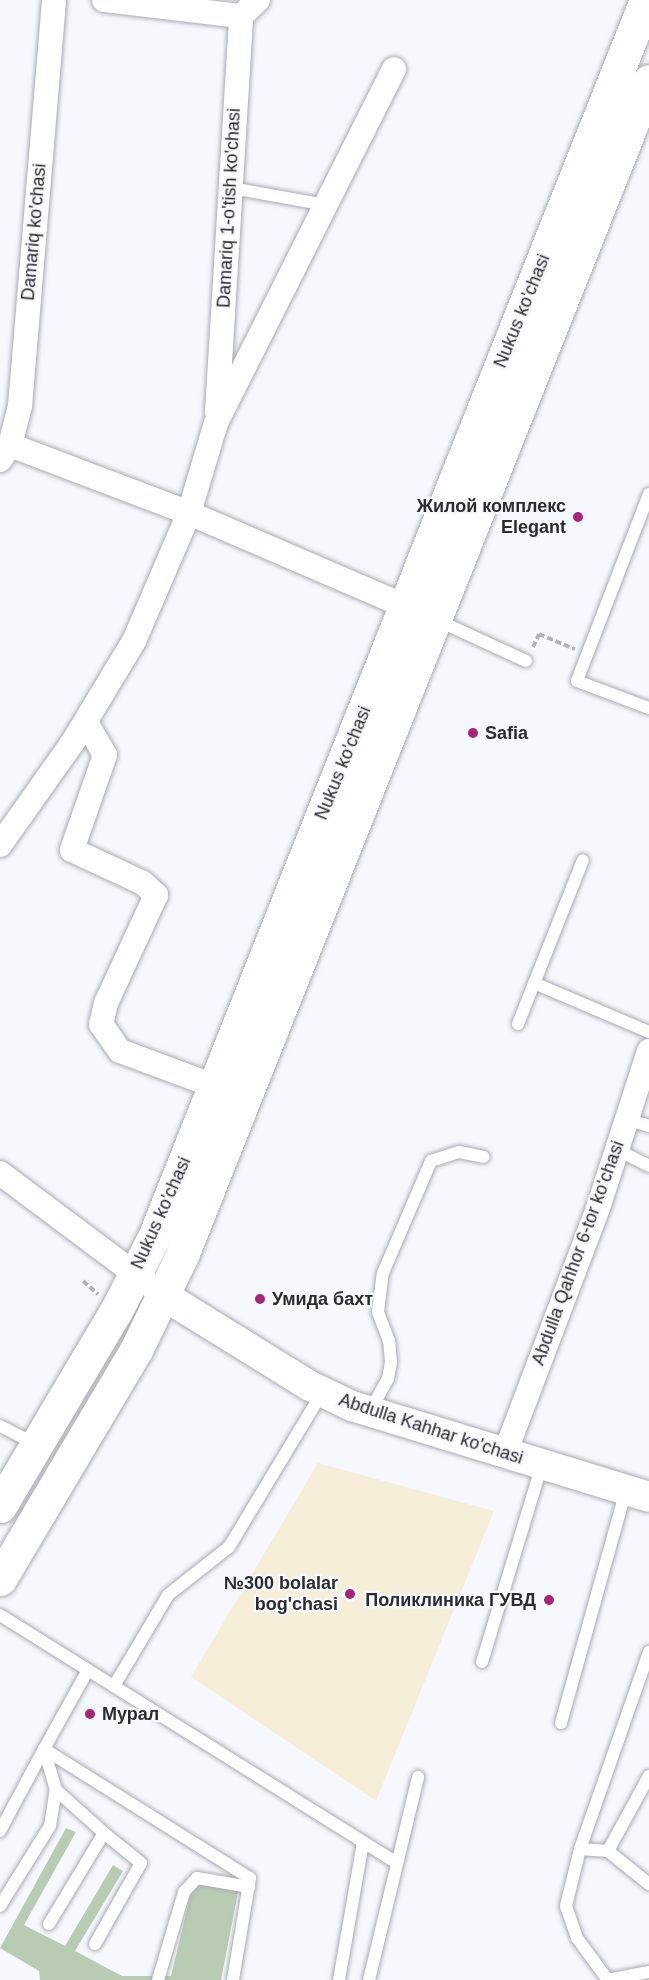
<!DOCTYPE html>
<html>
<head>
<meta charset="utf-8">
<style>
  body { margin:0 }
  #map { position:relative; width:649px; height:1980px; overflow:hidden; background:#f6f8fe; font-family:Arial,sans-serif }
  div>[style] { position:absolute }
  .education>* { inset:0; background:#f6eed8 }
  .green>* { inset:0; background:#b8ccb4 }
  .path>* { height:4px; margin-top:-2px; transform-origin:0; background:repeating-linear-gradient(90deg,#b2b3b8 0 6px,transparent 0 9px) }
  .roads { filter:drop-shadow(0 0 2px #a8aab1) drop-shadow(0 0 2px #a8aab1) }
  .service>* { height:12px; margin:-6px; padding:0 6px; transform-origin:6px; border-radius:6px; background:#fff }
  .minor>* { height:24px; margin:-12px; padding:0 12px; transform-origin:12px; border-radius:12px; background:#fff }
  .tertiary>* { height:30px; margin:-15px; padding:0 15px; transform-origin:15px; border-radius:15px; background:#fff }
  .primary>* { height:33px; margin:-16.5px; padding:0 16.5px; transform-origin:16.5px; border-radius:16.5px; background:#fff }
  .dots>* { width:16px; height:16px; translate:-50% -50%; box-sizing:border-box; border:3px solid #f6f8fe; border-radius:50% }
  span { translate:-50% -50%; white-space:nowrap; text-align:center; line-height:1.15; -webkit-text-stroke:4.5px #f6f8fe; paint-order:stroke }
  .street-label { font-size:18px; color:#2b2c2f }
  .poi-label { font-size:18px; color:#2b2c2f; font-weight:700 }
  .right { translate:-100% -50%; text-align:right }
  .left { translate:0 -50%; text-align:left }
</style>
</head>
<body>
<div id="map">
  <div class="education">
    <i style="clip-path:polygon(318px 1463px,494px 1511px,376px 1801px,191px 1677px)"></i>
  </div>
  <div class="green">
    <i style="clip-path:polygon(66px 1828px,76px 1832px,24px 1925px,65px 1946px,113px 1865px,123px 1871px,75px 1951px,122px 1976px,171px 1976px,194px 1880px,239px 1887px,221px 1980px,40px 1980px,39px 1971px,0 1948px)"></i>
  </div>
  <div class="path">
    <i style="left:533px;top:647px;width:14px;rotate:-65deg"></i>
    <i style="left:539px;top:634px;width:39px;rotate:23deg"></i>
    <i style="left:83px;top:1281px;width:20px;rotate:41deg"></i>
  </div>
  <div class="roads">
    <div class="service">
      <i style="left:231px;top:188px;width:97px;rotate:10.1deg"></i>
      <i style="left:649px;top:494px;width:200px;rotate:111.1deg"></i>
      <i style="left:577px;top:681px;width:77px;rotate:20.6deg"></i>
      <i style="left:437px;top:620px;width:98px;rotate:24.7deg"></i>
      <i style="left:534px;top:983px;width:125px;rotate:23.1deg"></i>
      <i style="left:518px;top:1024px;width:176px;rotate:-68.4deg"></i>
      <i style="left:625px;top:1119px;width:25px;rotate:16deg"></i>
      <i style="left:616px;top:1149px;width:37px;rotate:27deg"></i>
      <i style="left:370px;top:1411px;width:38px;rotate:-61deg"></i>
      <i style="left:388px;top:1378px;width:16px;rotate:-79deg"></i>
      <i style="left:391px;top:1362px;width:21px;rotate:-95deg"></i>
      <i style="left:389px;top:1341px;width:31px;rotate:-111deg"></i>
      <i style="left:378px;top:1312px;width:39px;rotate:-83deg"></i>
      <i style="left:383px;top:1273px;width:122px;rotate:-66.8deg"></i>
      <i style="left:431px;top:1161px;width:29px;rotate:-18deg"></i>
      <i style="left:459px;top:1152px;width:25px;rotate:11deg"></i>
      <i style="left:0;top:1426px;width:39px;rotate:27deg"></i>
      <i style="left:0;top:1615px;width:466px;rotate:32deg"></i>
      <i style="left:482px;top:1662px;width:206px;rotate:-73.1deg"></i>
      <i style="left:88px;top:1670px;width:90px;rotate:119.1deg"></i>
      <i style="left:44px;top:1749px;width:243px;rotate:32.1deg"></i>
      <i style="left:250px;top:1878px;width:103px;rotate:99.5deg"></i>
      <i style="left:114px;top:1686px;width:106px;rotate:-59.3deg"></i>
      <i style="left:168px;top:1595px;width:78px;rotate:-38.2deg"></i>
      <i style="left:229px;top:1547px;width:180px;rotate:-58.9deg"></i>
      <i style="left:561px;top:1723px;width:242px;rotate:-74.4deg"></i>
      <i style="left:649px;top:1776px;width:85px;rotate:118.7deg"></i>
      <i style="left:608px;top:1851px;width:53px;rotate:38.8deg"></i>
      <i style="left:0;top:1831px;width:93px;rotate:-61.8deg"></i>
      <i style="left:580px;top:1849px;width:59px;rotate:103.8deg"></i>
      <i style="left:566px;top:1906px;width:34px;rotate:71deg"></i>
      <i style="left:577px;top:1938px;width:52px;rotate:53.6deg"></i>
      <i style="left:608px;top:1851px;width:28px;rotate:-176deg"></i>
      <i style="left:580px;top:1849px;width:209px;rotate:-70.7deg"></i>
      <i style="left:0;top:1906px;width:94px;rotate:-58deg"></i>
      <i style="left:50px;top:1826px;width:36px;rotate:-81deg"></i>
      <i style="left:56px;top:1790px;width:43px;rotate:-106.3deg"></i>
      <i style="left:49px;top:1924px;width:106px;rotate:-58.9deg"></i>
      <i style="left:104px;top:1833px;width:64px;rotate:-138.1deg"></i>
      <i style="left:95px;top:1944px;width:93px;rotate:-60.4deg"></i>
      <i style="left:141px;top:1863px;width:48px;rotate:-141deg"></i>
      <i style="left:158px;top:1980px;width:92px;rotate:-73.5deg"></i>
      <i style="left:184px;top:1892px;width:19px;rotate:-47deg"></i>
      <i style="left:197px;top:1878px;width:53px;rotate:9.8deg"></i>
      <i style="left:339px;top:1980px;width:140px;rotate:-80.1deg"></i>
      <i style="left:369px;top:1980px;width:209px;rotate:-76.4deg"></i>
      <i style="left:607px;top:1980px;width:43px;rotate:-10.8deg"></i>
    </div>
    <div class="minor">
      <i style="left:104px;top:0;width:138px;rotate:6.7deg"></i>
      <i style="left:217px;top:412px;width:397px;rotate:-86.5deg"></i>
      <i style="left:241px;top:16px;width:23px;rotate:-43deg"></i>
      <i style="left:10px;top:445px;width:191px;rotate:20.8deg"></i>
      <i style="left:189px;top:513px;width:235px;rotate:23.3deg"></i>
      <i style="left:0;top:460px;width:18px;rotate:-56deg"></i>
      <i style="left:10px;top:445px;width:40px;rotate:-75.6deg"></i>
      <i style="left:20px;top:406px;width:407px;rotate:-85.2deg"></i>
      <i style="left:86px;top:722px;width:38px;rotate:60deg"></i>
      <i style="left:105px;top:755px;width:101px;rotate:109.2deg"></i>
      <i style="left:72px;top:850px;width:78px;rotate:24.9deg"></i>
      <i style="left:143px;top:883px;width:18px;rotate:43deg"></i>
      <i style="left:156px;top:895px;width:119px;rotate:114.8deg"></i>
      <i style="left:106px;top:1003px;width:22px;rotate:103deg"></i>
      <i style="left:101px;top:1024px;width:33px;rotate:55deg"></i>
      <i style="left:120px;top:1051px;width:100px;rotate:20.4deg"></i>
      <i style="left:0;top:845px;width:126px;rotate:-54.7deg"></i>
      <i style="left:73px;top:742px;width:118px;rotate:-58.9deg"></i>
      <i style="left:134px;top:641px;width:139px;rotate:-66.7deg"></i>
      <i style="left:189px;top:513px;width:94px;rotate:-73.3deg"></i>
      <i style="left:216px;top:423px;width:396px;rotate:-63.3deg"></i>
      <i style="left:0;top:1173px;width:204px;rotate:36.8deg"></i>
      <i style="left:505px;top:1453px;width:265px;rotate:-69.2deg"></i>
      <i style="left:599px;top:1205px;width:162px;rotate:-72deg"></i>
    </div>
    <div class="tertiary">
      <i style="left:163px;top:1295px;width:171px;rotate:31.8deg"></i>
      <i style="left:308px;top:1385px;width:49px;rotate:25.5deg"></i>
      <i style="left:352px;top:1406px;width:311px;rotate:17deg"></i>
    </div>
    <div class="primary">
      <i style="left:0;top:1506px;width:227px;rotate:-59.3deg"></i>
      <i style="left:116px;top:1311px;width:85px;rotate:-62.8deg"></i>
      <i style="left:155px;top:1235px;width:1329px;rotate:-68.32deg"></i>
      <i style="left:0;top:1579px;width:266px;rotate:-59.3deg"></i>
      <i style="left:136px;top:1350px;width:108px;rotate:-64.1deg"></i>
      <i style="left:183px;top:1253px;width:1261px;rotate:-68.32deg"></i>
    </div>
  </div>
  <div class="dots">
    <i style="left:578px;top:517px;background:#a52677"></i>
    <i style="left:473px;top:733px;background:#a52677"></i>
    <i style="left:260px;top:1299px;background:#a52677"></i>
    <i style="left:350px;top:1594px;background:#a52677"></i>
    <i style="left:549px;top:1600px;background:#a52677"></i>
    <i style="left:90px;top:1714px;background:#a52677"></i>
  </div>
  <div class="street-label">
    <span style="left:229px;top:208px;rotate:-87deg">Damariq 1-o'tish ko'chasi</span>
    <span style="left:34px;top:232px;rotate:-85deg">Damariq ko'chasi</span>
    <span style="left:522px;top:311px;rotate:-68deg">Nukus ko'chasi</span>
    <span style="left:343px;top:763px;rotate:-68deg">Nukus ko'chasi</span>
    <span style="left:161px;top:1213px;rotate:-66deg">Nukus ko'chasi</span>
    <span style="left:578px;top:1253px;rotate:-70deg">Abdulla Qahhor 6-tor koʻchasi</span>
    <span style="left:431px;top:1429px;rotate:18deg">Abdulla Kahhar ko'chasi</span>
  </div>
  <div class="poi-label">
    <span class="right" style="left:566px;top:517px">Жилой комплекс<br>Elegant</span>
    <span class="left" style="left:485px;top:733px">Safia</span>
    <span class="left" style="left:272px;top:1299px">Умида бахт</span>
    <span class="right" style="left:338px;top:1594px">№300 bolalar<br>bog'chasi</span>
    <span class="right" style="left:536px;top:1600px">Поликлиника ГУВД</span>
    <span class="left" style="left:102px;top:1714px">Мурал</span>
  </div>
</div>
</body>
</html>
